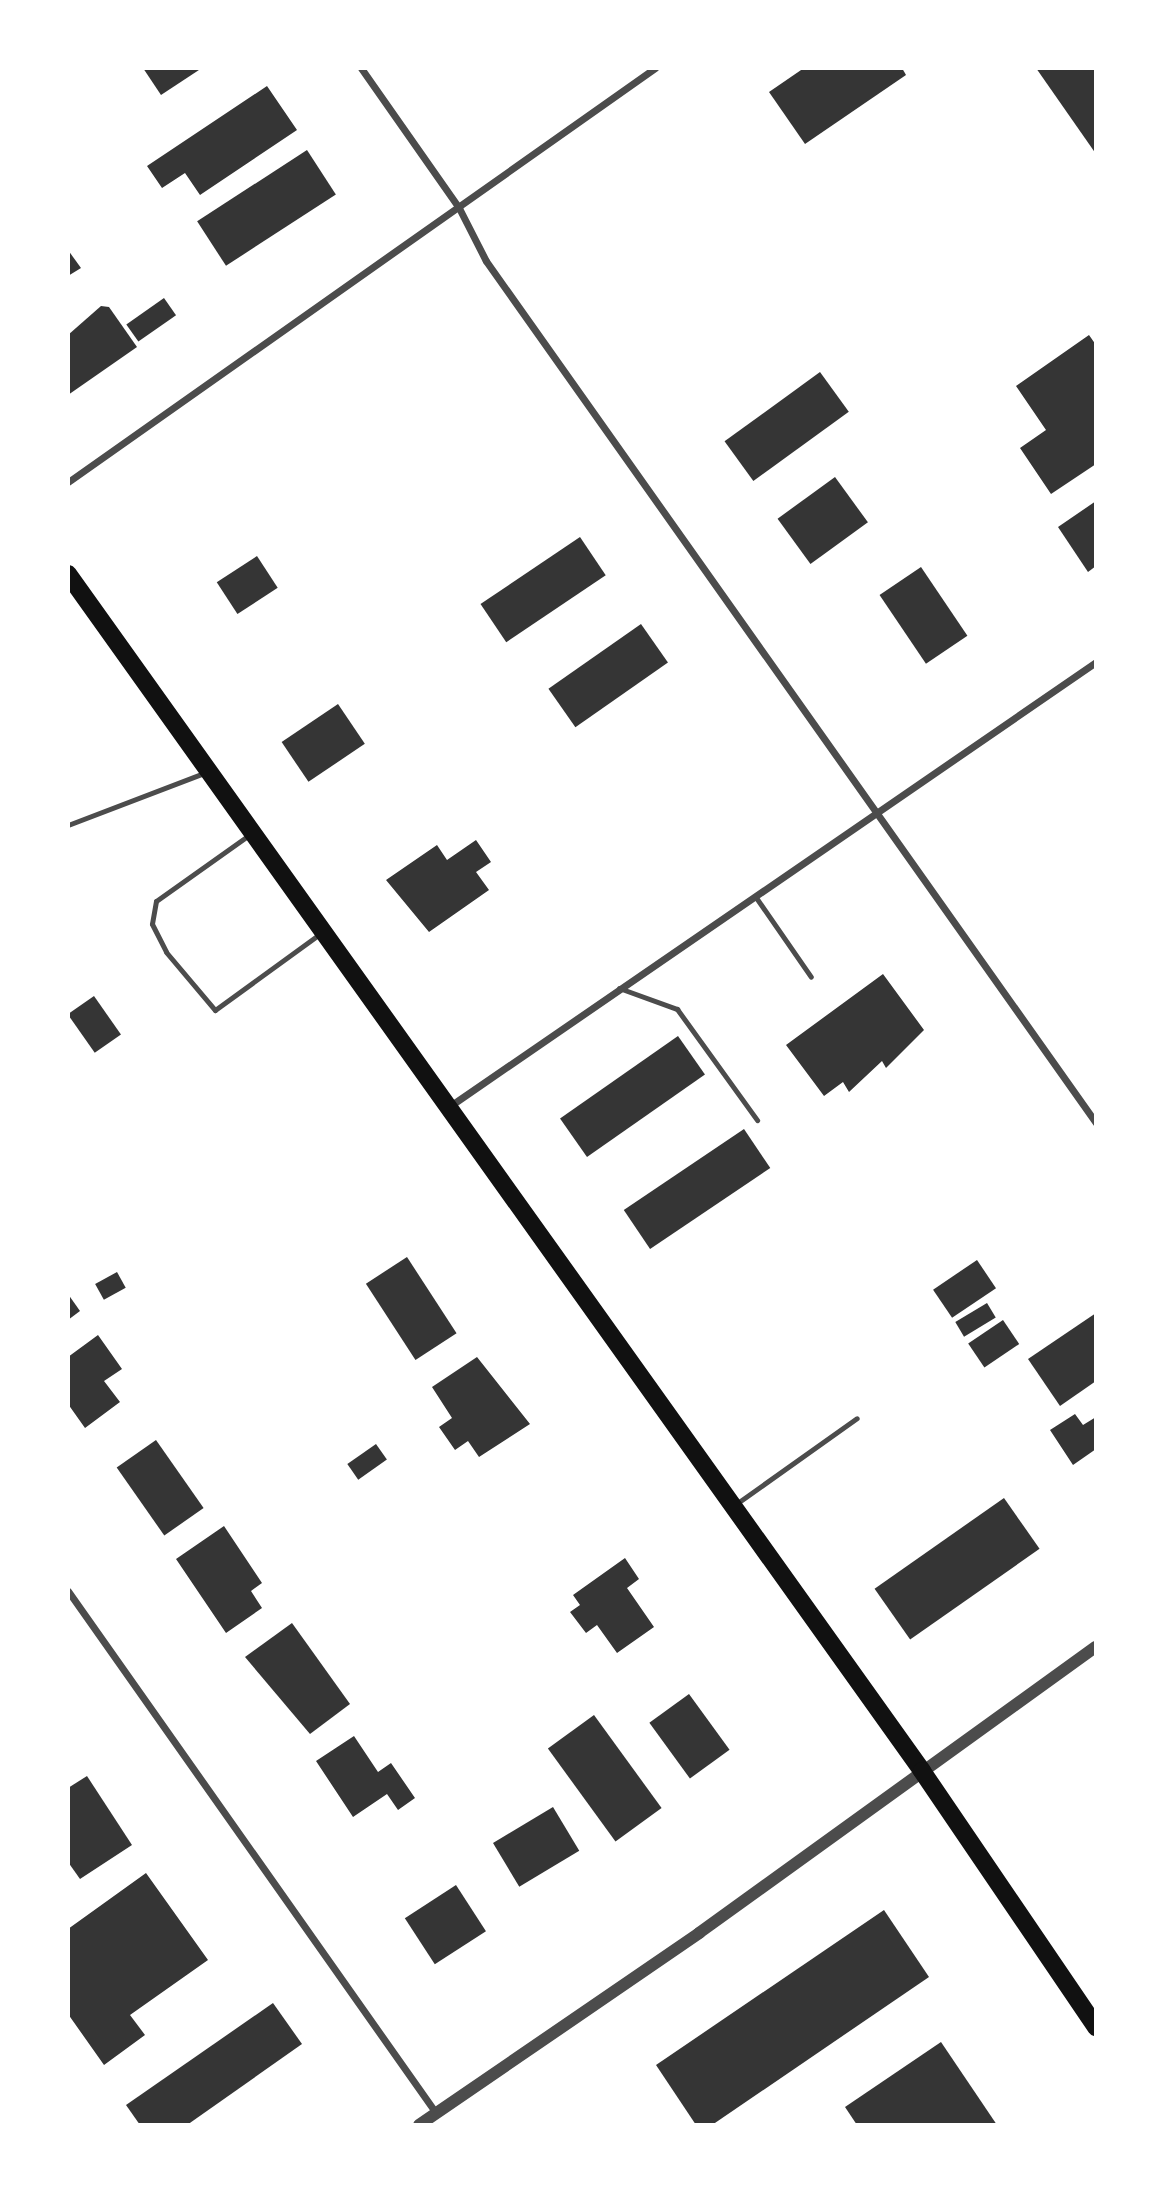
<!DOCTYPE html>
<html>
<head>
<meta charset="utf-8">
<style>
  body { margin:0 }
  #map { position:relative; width:1164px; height:2193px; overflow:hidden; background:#fff; font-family:"Nunito Sans",sans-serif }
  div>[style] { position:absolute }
  .building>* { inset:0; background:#353535; transform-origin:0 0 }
  .service>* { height:5px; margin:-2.5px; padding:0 2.5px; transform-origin:2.5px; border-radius:2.5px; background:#4c4c4c }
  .minor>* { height:7px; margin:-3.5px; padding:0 3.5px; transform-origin:3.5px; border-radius:3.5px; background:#4c4c4c }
  .tertiary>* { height:12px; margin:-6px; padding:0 6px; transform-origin:6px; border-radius:6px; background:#4c4c4c }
  .primary>* { height:18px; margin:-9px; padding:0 9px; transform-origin:9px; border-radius:9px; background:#111 }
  span { translate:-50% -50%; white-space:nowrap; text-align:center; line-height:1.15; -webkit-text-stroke:7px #fff; paint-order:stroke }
  .frame { position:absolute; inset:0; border:70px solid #fff; pointer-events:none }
</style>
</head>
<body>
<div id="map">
  <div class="building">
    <i style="clip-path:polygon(143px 68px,202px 68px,161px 95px)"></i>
    <i style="clip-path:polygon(804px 68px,902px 68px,906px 75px,805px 144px,769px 92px)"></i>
    <i style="clip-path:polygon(1036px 68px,1096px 68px,1096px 154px)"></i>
    <i style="clip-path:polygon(267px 86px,297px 130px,200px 195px,185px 173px,162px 188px,147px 166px)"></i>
    <i style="left:307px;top:150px;width:53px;height:131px;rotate:57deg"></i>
    <i style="clip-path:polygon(68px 250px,81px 268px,68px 276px)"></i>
    <i style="left:164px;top:298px;width:21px;height:46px;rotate:55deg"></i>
    <i style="clip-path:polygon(101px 306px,109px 307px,137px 347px,68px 395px,68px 335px)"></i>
    <i style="clip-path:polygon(1089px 335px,1096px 345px,1096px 464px,1051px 494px,1020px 448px,1046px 430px,1016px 386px)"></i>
    <i style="left:820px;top:372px;width:49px;height:118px;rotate:54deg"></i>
    <i style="left:835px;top:477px;width:56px;height:71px;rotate:54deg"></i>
    <i style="clip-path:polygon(1096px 501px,1096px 566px,1088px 572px,1058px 527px)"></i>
    <i style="left:580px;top:537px;width:46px;height:120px;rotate:56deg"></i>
    <i style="left:257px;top:556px;width:38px;height:48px;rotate:57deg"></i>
    <i style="left:921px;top:567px;width:83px;height:50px;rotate:56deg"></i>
    <i style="left:641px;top:624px;width:47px;height:113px;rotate:55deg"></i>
    <i style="left:338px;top:704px;width:48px;height:68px;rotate:56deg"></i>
    <i style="clip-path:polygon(476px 840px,491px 862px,476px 872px,489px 890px,429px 932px,386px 880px,437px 845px,447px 860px)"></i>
    <i style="clip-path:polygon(883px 974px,924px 1030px,886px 1068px,882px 1061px,849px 1092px,843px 1082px,824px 1096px,786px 1045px)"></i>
    <i style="left:94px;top:996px;width:47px;height:32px;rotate:55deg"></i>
    <i style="left:678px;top:1036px;width:47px;height:144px;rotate:55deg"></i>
    <i style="left:744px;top:1129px;width:47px;height:145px;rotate:56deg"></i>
    <i style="left:407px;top:1257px;width:91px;height:49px;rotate:57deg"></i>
    <i style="left:977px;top:1260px;width:34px;height:53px;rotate:56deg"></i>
    <i style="left:117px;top:1272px;width:18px;height:25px;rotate:61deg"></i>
    <i style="clip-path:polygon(68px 1294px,80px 1311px,68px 1320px)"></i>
    <i style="left:987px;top:1303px;width:17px;height:37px;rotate:59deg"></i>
    <i style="clip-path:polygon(1096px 1313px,1096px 1381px,1060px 1406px,1028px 1359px)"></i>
    <i style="left:1003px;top:1320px;width:29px;height:42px;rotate:56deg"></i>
    <i style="clip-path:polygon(98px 1335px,122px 1369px,104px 1381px,120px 1402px,85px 1428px,68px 1404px,68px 1357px)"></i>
    <i style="clip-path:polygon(477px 1357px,530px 1424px,479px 1457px,468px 1441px,455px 1450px,439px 1427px,452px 1418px,432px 1387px)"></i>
    <i style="clip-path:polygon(1075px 1414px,1083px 1425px,1096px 1417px,1096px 1449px,1073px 1465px,1050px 1430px)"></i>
    <i style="left:156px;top:1440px;width:83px;height:48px;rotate:55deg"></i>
    <i style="left:376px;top:1444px;width:19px;height:35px;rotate:55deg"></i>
    <i style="left:1004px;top:1498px;width:62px;height:158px;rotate:55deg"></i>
    <i style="clip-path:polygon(224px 1526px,262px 1583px,251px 1591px,262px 1608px,226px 1633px,176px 1559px)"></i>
    <i style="clip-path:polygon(625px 1558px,639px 1579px,627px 1588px,654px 1627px,617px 1653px,597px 1625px,586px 1633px,570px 1612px,580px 1605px,573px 1595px)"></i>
    <i style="clip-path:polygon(292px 1623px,350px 1704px,310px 1734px,245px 1657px)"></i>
    <i style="left:689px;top:1694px;width:69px;height:49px;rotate:54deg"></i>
    <i style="left:594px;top:1715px;width:115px;height:57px;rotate:54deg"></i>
    <i style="clip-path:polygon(354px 1736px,378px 1772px,391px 1763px,415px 1798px,398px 1810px,387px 1794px,353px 1817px,316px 1761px)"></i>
    <i style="clip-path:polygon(87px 1776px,132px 1845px,80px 1879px,68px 1862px,68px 1788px)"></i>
    <i style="left:553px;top:1807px;width:51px;height:70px;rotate:59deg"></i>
    <i style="clip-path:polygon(146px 1873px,208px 1960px,130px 2015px,145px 2035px,104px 2065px,68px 2014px,68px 1929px)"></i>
    <i style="left:456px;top:1885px;width:55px;height:61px;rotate:57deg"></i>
    <i style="clip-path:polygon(884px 1910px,929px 1977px,712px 2125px,696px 2125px,656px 2065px)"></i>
    <i style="clip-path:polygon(273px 2003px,302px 2044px,187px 2125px,140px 2125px,126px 2105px)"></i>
    <i style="clip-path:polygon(941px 2042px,997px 2125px,857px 2125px,845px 2107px)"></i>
  </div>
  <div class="service">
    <i style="left:68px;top:825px;width:146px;rotate:-20.9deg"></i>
    <i style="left:249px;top:835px;width:114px;rotate:144.6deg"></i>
    <i style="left:156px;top:901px;width:23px;rotate:100deg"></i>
    <i style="left:152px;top:924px;width:31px;rotate:63deg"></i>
    <i style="left:166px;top:952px;width:76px;rotate:49.8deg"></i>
    <i style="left:215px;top:1010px;width:131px;rotate:-36deg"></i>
    <i style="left:755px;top:896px;width:98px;rotate:55.3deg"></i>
    <i style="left:619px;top:988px;width:62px;rotate:19.9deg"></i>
    <i style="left:677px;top:1009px;width:137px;rotate:54.2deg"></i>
    <i style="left:736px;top:1504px;width:148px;rotate:-35.4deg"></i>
  </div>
  <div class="minor">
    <i style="left:361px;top:68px;width:171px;rotate:55deg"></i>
    <i style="left:459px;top:208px;width:59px;rotate:63deg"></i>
    <i style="left:486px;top:261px;width:1056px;rotate:54.71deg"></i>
    <i style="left:68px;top:482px;width:718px;rotate:-35.19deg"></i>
    <i style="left:450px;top:1106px;width:784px;rotate:-34.5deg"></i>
    <i style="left:68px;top:1591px;width:639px;rotate:54.82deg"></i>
  </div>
  <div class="tertiary">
    <i style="left:419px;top:2125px;width:340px;rotate:-34.4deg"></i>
    <i style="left:699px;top:1933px;width:489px;rotate:-35.8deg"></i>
  </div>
  <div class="primary">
    <i style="left:68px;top:574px;width:1470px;rotate:54.49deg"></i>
    <i style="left:922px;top:1771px;width:310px;rotate:55.8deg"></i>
  </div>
  <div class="frame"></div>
</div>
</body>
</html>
